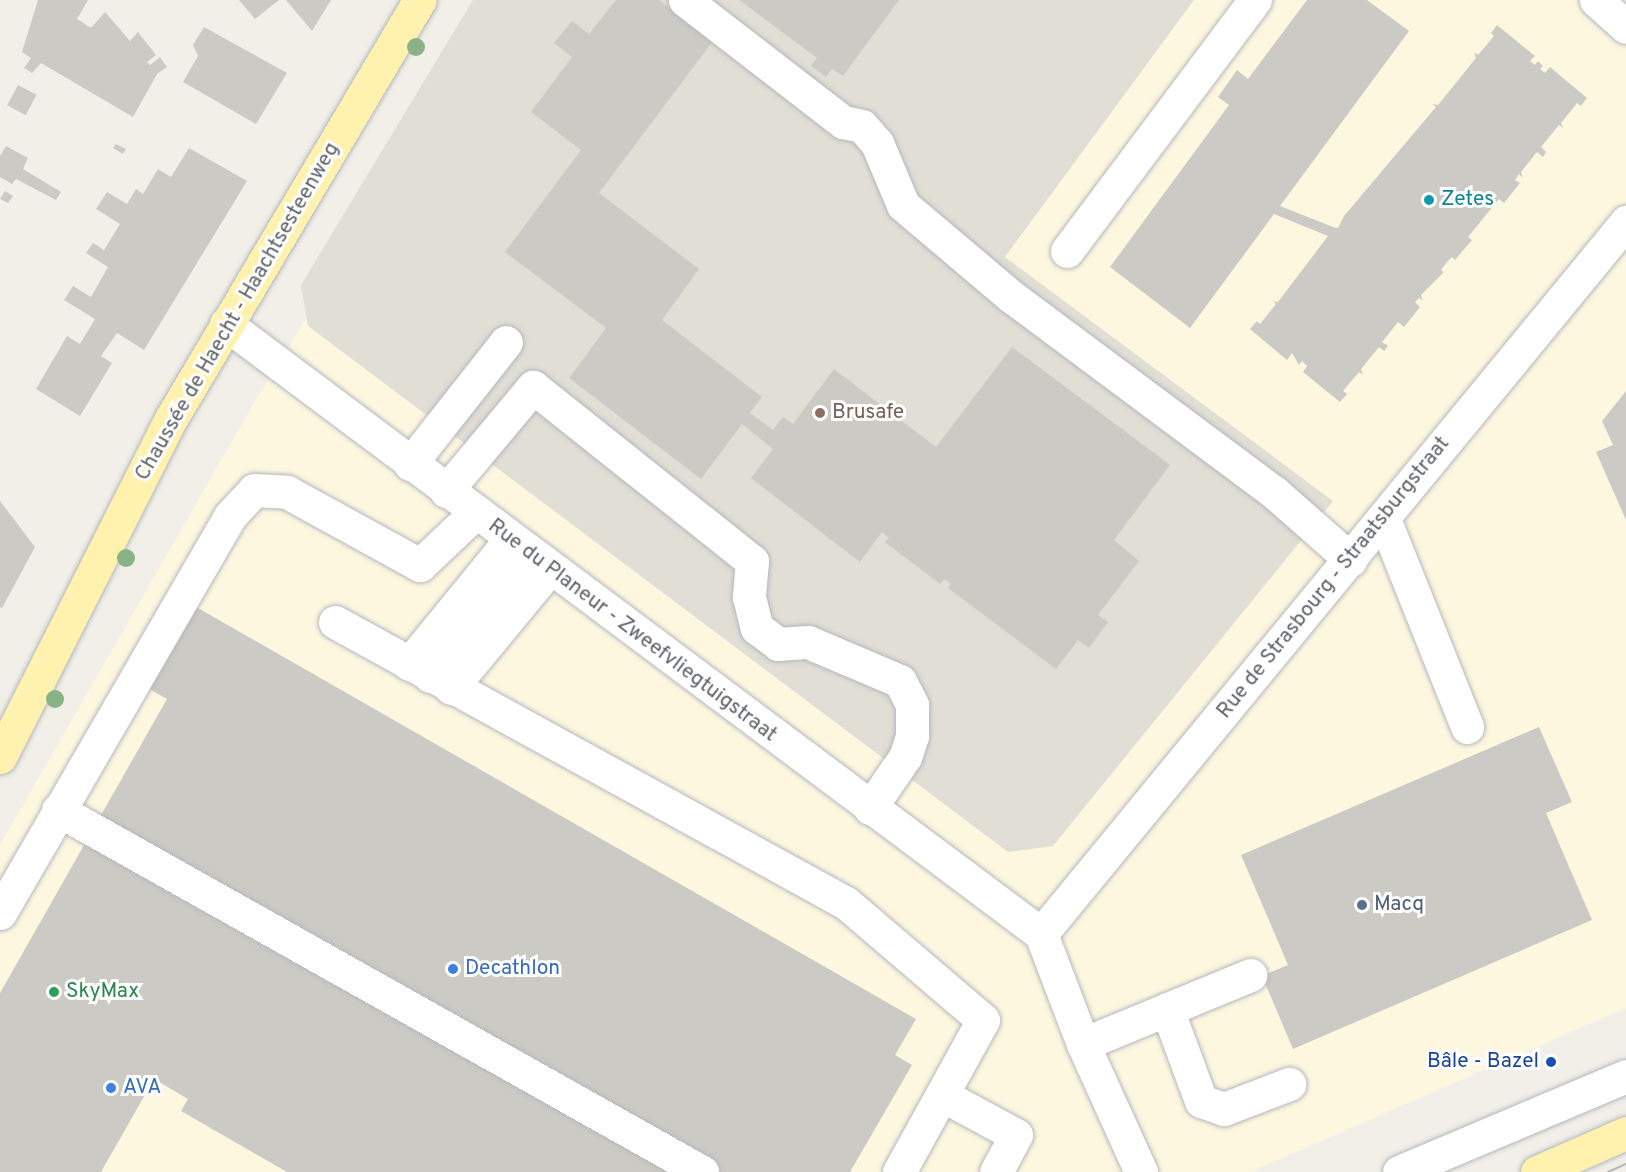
<!DOCTYPE html>
<html>
<head>
<meta charset="utf-8">
<style>
  body { margin:0 }
  #map { position:relative; width:1626px; height:1172px; overflow:hidden; background:#f1efe8; font-family:Overpass,sans-serif }
  div>[style] { position:absolute }
  .commercial>* { inset:0; background:#fef7e0 }
  .education>* { inset:0; background:#e1ded6 }
  .building>* { inset:0; background:#cccac5; transform-origin:0 0 }
  .roads { filter:drop-shadow(0 0 2px #b5b8bc) drop-shadow(0 0 2px #b5b8bc) }
  .minor>* { height:33px; margin:-16.5px; padding:0 16.5px; transform-origin:16.5px; border-radius:16.5px; background:#fff }
  .major>* { height:33px; margin:-16.5px; padding:0 16.5px; transform-origin:16.5px; border-radius:16.5px; background:#fff2af }
  .tram>* { height:1.5px; margin:-0.75px; padding:0 0.75px; transform-origin:0.75px; border-radius:0.75px; background:#b6b7b8 }
  .trees>* { width:18px; height:18px; margin:-9px; border-radius:50%; background:#89b387 }
  .dots>* { width:16px; height:16px; translate:-50% -50%; box-sizing:border-box; border:3px solid #fff; border-radius:50% }
  span { translate:-50% -50%; white-space:nowrap; text-align:center; line-height:1.15; -webkit-text-stroke:6px #fff; paint-order:stroke }
  .culture-label { font-size:21px; color:#0d838f }
  .left { translate:0 -50%; text-align:left }
  .street-label { font-size:21px; color:#5f6368 }
  .education-label { font-size:21px; color:#785e54 }
  .service-label { font-size:21px; color:#4e5e75 }
  .shop-label { font-size:21px; color:#366cbe }
  .leisure-label { font-size:21px; color:#27864d }
  .transit-label { font-size:21px; color:#164399 }
  .right { translate:-100% -50%; text-align:right }
</style>
</head>
<body>
<div id="map">
  <div class="commercial">
    <i style="clip-path:polygon(501px 0,1626px 0,1626px 1008px,1250px 1172px,0 1172px,0 845px,254px 403px)"></i>
  </div>
  <div class="education">
    <i style="clip-path:polygon(473px 0,1194px 0,1005px 257px,1333px 501px,1053px 846px,1008px 852px,308px 326px,301px 285px)"></i>
  </div>
  <div class="building">
    <i style="clip-path:polygon(38px 0,88px 0,77px 19px,91px 28px,105px 12px,130px 41px,138px 32px,156px 55px,147px 62px,150px 65px,160px 57px,167px 67px,157px 74px,133px 117px,41px 63px,32px 73px,24px 68px,31px 58px,22px 52px)"></i>
    <i style="clip-path:polygon(239px 0,279px 0,255px 19px)"></i>
    <i style="clip-path:polygon(286px 0,331px 0,312px 31px)"></i>
    <i style="clip-path:polygon(616px 0,659px 0,713px 41px,599px 193px,699px 269px,662px 320px,762px 397px,750px 413px,773px 430px,783px 417px,793px 424px,834px 369px,936px 447px,1012px 347px,1170px 465px,1114px 540px,1139px 561px,1098px 615px,1108px 622px,1089px 648px,1078px 640px,1056px 669px,948px 588px,951px 584px,944px 579px,940px 584px,885px 542px,889px 538px,882px 532px,860px 562px,751px 478px,773px 449px,742px 424px,701px 479px,569px 378px,606px 328px,505px 252px,581px 150px,531px 112px,572px 57px,554px 43px,572px 21px,589px 34px)"></i>
    <i style="clip-path:polygon(739px 0,899px 0,843px 76px,832px 69px,826px 77px,811px 66px,817px 58px)"></i>
    <i style="clip-path:polygon(1307px 0,1367px 0,1409px 31px,1280px 206px,1333px 227px,1338px 228px,1344px 216px,1436px 107px,1432px 104px,1438px 105px,1476px 58px,1474px 52px,1478px 55px,1494px 36px,1491px 33px,1497px 25px,1535px 56px,1530px 61px,1535px 65px,1538px 61px,1543px 66px,1540px 69px,1545px 73px,1550px 67px,1587px 98px,1581px 106px,1577px 103px,1561px 123px,1563px 128px,1559px 125px,1541px 147px,1546px 152px,1543px 157px,1537px 152px,1521px 172px,1523px 178px,1519px 174px,1515px 180px,1520px 183px,1504px 203px,1499px 199px,1468px 237px,1472px 240px,1455px 260px,1452px 257px,1447px 262px,1441px 270px,1444px 272px,1421px 295px,1422px 300px,1419px 298px,1415px 302px,1420px 307px,1404px 327px,1398px 322px,1382px 342px,1388px 346px,1384px 351px,1379px 347px,1361px 369px,1363px 375px,1359px 372px,1343px 391px,1347px 394px,1340px 402px,1303px 372px,1307px 366px,1302px 361px,1299px 365px,1292px 353px,1287px 360px,1250px 329px,1257px 321px,1260px 324px,1276px 304px,1273px 301px,1278px 302px,1328px 236px,1274px 214px,1190px 328px,1110px 267px,1229px 105px,1218px 97px,1237px 70px,1248px 79px)"></i>
    <i style="clip-path:polygon(204px 27px,287px 73px,256px 124px,183px 82px,198px 56px,193px 45px)"></i>
    <i style="left:18px;top:85px;width:21px;height:23px;rotate:28deg"></i>
    <i style="clip-path:polygon(116px 144px,126px 149px,123px 154px,113px 148px)"></i>
    <i style="clip-path:polygon(6px 146px,28px 158px,23px 169px,61px 192px,56px 200px,16px 179px,12px 184px,0 177px,0 156px)"></i>
    <i style="clip-path:polygon(189px 148px,247px 181px,144px 350px,117px 333px,101px 356px,112px 363px,80px 416px,36px 389px,67px 336px,80px 344px,95px 319px,64px 300px,73px 286px,91px 297px,108px 267px,86px 253px,93px 243px,104px 250px,120px 224px,96px 209px,107px 192px,127px 204px,136px 189px,143px 194px,158px 169px,171px 177px)"></i>
    <i style="clip-path:polygon(5px 191px,13px 196px,8px 203px,0 199px)"></i>
    <i style="clip-path:polygon(1626px 391px,1626px 520px,1596px 452px,1613px 445px,1602px 421px)"></i>
    <i style="clip-path:polygon(0 501px,35px 547px,2px 608px,0 607px)"></i>
    <i style="clip-path:polygon(191px 604px,916px 1019px,895px 1055px,912px 1065px,850px 1172px,287px 1172px,181px 1111px,188px 1099px,154px 1079px,101px 1172px,0 1172px,0 993px,167px 699px,144px 686px)"></i>
    <i style="clip-path:polygon(1539px 727px,1572px 802px,1546px 813px,1592px 920px,1293px 1049px,1262px 976px,1288px 965px,1241px 855px)"></i>
  </div>
  <div class="roads">
    <div class="minor">
      <i style="left:685px;top:0;width:200px;rotate:37.7deg"></i>
      <i style="left:843px;top:122px;width:19px;rotate:12deg"></i>
      <i style="left:862px;top:126px;width:23px;rotate:49deg"></i>
      <i style="left:877px;top:143px;width:67px;rotate:67.2deg"></i>
      <i style="left:903px;top:205px;width:143px;rotate:40.2deg"></i>
      <i style="left:1012px;top:297px;width:328px;rotate:36.7deg"></i>
      <i style="left:1275px;top:493px;width:101px;rotate:41.4deg"></i>
      <i style="left:1596px;top:0;width:40px;rotate:42deg"></i>
      <i style="left:1067px;top:251px;width:314px;rotate:-53.2deg"></i>
      <i style="left:226px;top:324px;width:1018px;rotate:36.81deg"></i>
      <i style="left:1041px;top:934px;width:118px;rotate:69.1deg"></i>
      <i style="left:1083px;top:1044px;width:141px;rotate:65.6deg"></i>
      <i style="left:410px;top:464px;width:155px;rotate:-51.8deg"></i>
      <i style="left:446px;top:491px;width:136px;rotate:-50.1deg"></i>
      <i style="left:533px;top:387px;width:280px;rotate:38.5deg"></i>
      <i style="left:752px;top:561px;width:36px;rotate:95deg"></i>
      <i style="left:749px;top:597px;width:32px;rotate:76deg"></i>
      <i style="left:757px;top:628px;width:26px;rotate:37deg"></i>
      <i style="left:778px;top:644px;width:30px;rotate:-4deg"></i>
      <i style="left:808px;top:642px;width:100px;rotate:23deg"></i>
      <i style="left:900px;top:681px;width:27px;rotate:63deg"></i>
      <i style="left:912px;top:705px;width:31px;rotate:90deg"></i>
      <i style="left:912px;top:736px;width:22px;rotate:108deg"></i>
      <i style="left:905px;top:757px;width:62px;rotate:124.5deg"></i>
      <i style="left:1384px;top:519px;width:224px;rotate:68.2deg"></i>
      <i style="left:335px;top:622px;width:583px;rotate:28.81deg"></i>
      <i style="left:846px;top:903px;width:180px;rotate:40.5deg"></i>
      <i style="left:983px;top:1020px;width:174px;rotate:118.9deg"></i>
      <i style="left:409px;top:664px;width:160px;rotate:-50.8deg"></i>
      <i style="left:430px;top:676px;width:157px;rotate:-50.4deg"></i>
      <i style="left:451px;top:688px;width:154px;rotate:-50.5deg"></i>
      <i style="left:58px;top:810px;width:739px;rotate:29.34deg"></i>
      <i style="left:0;top:913px;width:459px;rotate:-59.9deg"></i>
      <i style="left:230px;top:516px;width:35px;rotate:-47deg"></i>
      <i style="left:254px;top:490px;width:33px;rotate:3deg"></i>
      <i style="left:287px;top:492px;width:152px;rotate:28.8deg"></i>
      <i style="left:420px;top:565px;width:76px;rotate:-43.4deg"></i>
      <i style="left:1041px;top:934px;width:922px;rotate:-50.59deg"></i>
      <i style="left:1167px;top:1009px;width:98px;rotate:69.7deg"></i>
      <i style="left:1201px;top:1101px;width:24px;rotate:19deg"></i>
      <i style="left:1224px;top:1109px;width:70px;rotate:-21deg"></i>
      <i style="left:1083px;top:1044px;width:181px;rotate:-22.4deg"></i>
      <i style="left:942px;top:1095px;width:84px;rotate:28.4deg"></i>
      <i style="left:1016px;top:1135px;width:42px;rotate:118.4deg"></i>
      <i style="left:1399px;top:1172px;width:246px;rotate:-22.9deg"></i>
    </div>
    <div class="major">
      <i style="left:0;top:757px;width:381px;rotate:-63.2deg"></i>
      <i style="left:172px;top:417px;width:485px;rotate:-59.3deg"></i>
      <i style="left:1537px;top:1172px;width:97px;rotate:-23.7deg"></i>
    </div>
  </div>
  <div class="tram">
    <i style="left:1608px;top:1172px;width:20px;rotate:-24deg"></i>
  </div>
  <div class="trees">
    <i style="left:416px;top:47px"></i>
    <i style="left:126px;top:558px"></i>
    <i style="left:55px;top:699px"></i>
  </div>
  <div class="dots">
    <i style="left:1429px;top:200px;background:#0f9aa8"></i>
    <i style="left:820px;top:413px;background:#8d6e63"></i>
    <i style="left:1362px;top:905px;background:#5c6f8a"></i>
    <i style="left:453px;top:969px;background:#3f7fe0"></i>
    <i style="left:54px;top:992px;background:#2e9e5b"></i>
    <i style="left:1551px;top:1062px;background:#1a4fb4"></i>
    <i style="left:111px;top:1088px;background:#3f7fe0"></i>
  </div>
  <div class="culture-label">
    <span class="left" style="left:1441px;top:200px">Zetes</span>
  </div>
  <div class="street-label">
    <span style="left:238px;top:312px;rotate:-60deg">Chaussée de Haecht - Haachtsesteenweg</span>
    <span style="left:1334px;top:578px;rotate:-51deg">Rue de Strasbourg - Straatsburgstraat</span>
    <span style="left:632px;top:631px;rotate:37deg">Rue du Planeur - Zweefvliegtuigstraat</span>
  </div>
  <div class="education-label">
    <span class="left" style="left:832px;top:413px">Brusafe</span>
  </div>
  <div class="service-label">
    <span class="left" style="left:1374px;top:905px">Macq</span>
  </div>
  <div class="shop-label">
    <span class="left" style="left:465px;top:969px">Decathlon</span>
    <span class="left" style="left:123px;top:1088px">AVA</span>
  </div>
  <div class="leisure-label">
    <span class="left" style="left:66px;top:992px">SkyMax</span>
  </div>
  <div class="transit-label">
    <span class="right" style="left:1539px;top:1062px">Bâle - Bazel</span>
  </div>
</div>
</body>
</html>
